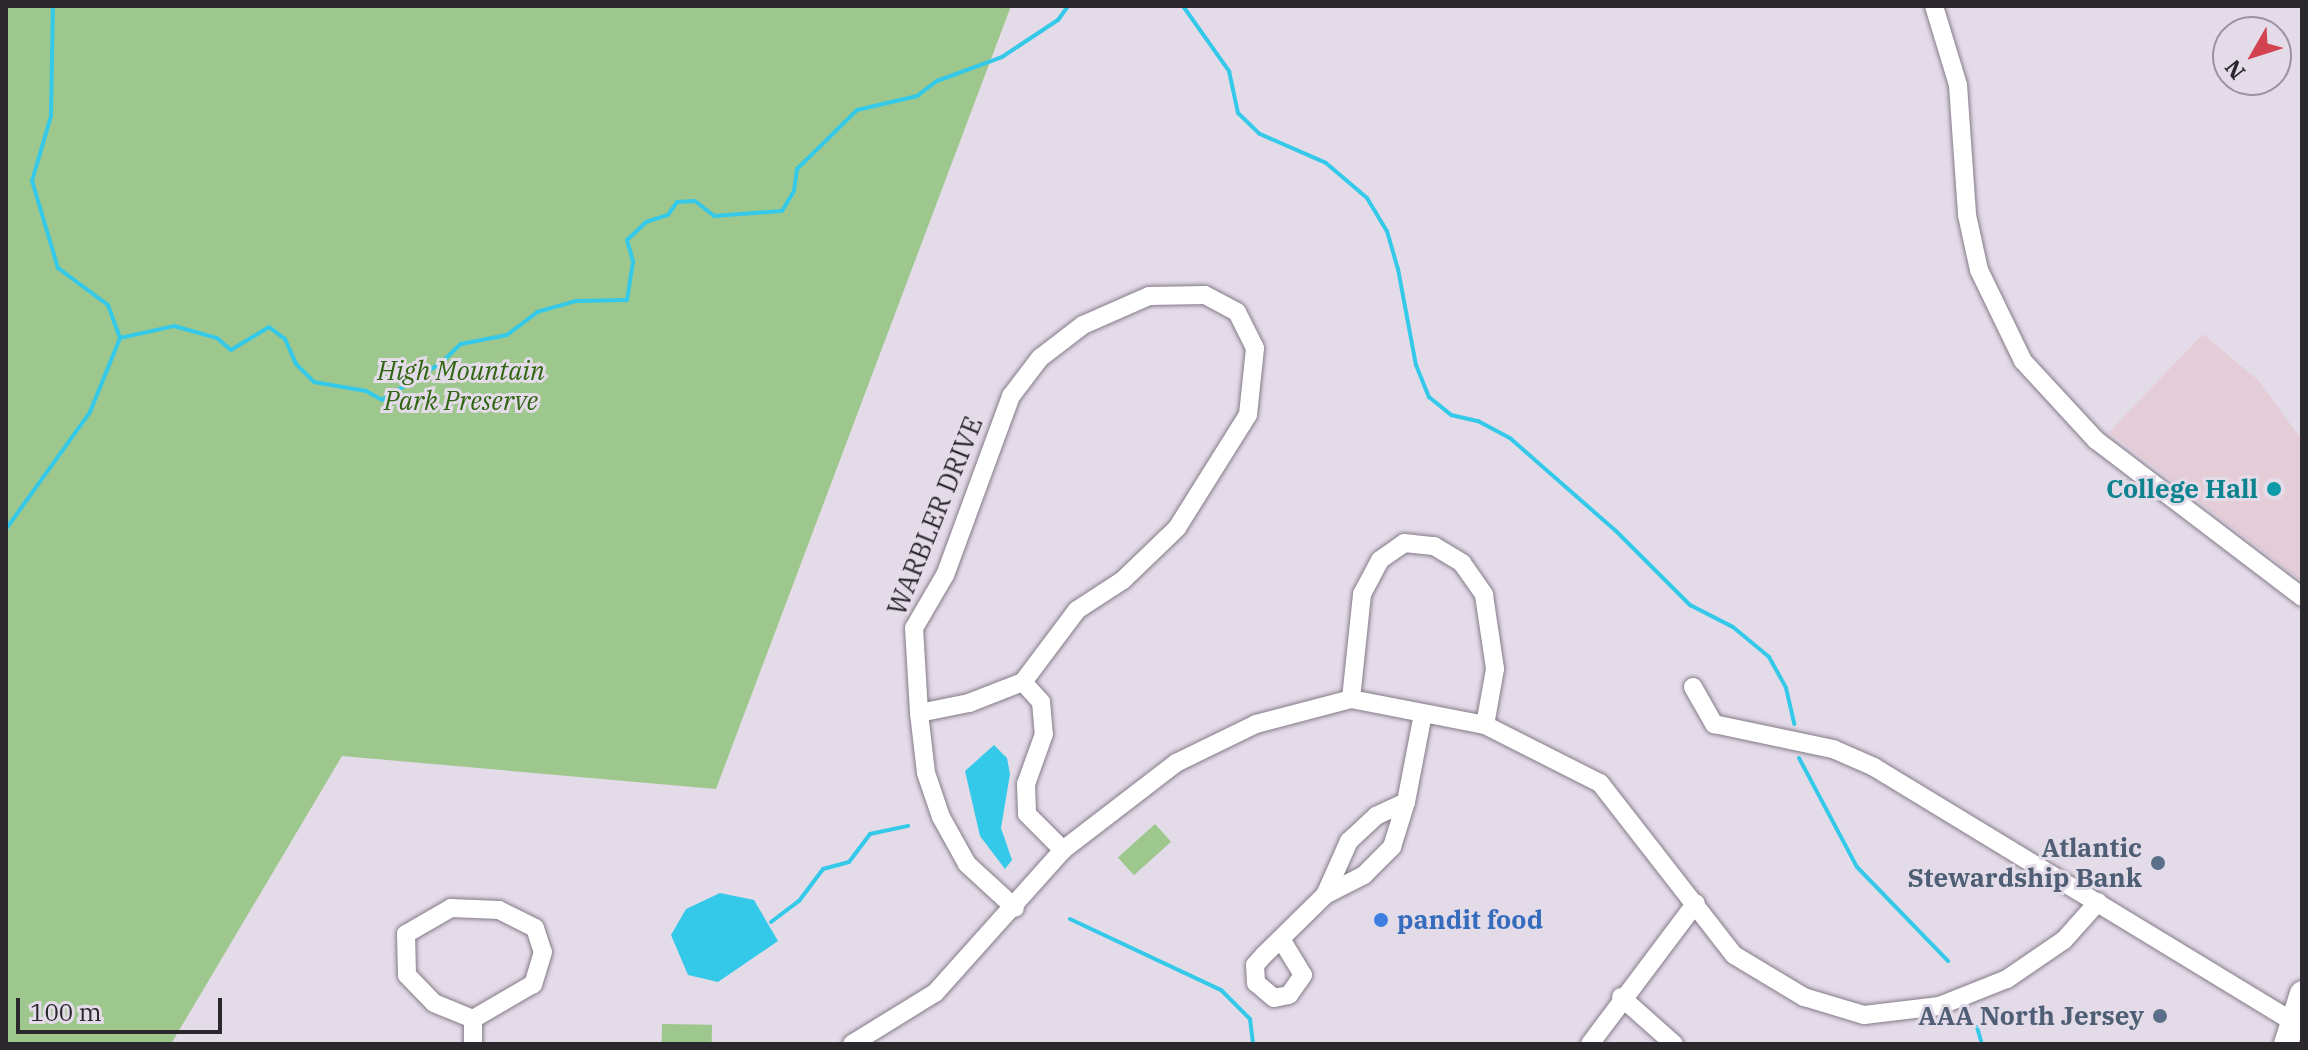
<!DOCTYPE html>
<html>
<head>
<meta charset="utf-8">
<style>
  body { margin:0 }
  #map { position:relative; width:2308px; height:1050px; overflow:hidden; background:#e4dbe9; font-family:"IBM Plex Serif",serif }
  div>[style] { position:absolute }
  .education>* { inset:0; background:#e5cdd8 }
  .green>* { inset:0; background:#9ec78d; transform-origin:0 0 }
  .water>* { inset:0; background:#34c9e8 }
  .stream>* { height:4px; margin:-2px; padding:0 2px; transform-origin:2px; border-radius:2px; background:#34c9e8 }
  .roads { filter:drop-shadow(0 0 2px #847b88) drop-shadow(0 0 2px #847b88) }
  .minor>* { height:18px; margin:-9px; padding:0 9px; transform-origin:9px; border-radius:9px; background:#fff }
  .major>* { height:24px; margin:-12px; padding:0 12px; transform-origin:12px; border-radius:12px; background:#fff }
  .dots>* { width:22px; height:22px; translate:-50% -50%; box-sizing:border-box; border:4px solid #e4dbe9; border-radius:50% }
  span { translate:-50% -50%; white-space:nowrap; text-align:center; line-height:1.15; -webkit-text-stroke:6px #e4dbe9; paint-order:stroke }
  .park-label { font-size:26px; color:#306512; font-style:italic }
  .culture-label { font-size:26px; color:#0d838f; font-weight:700 }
  .right { translate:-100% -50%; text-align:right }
  .street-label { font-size:26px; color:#2b282d }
  .service-label { font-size:26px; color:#4e5e75; font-weight:700 }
  .shop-label { font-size:26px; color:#366cbe; font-weight:700 }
  .left { translate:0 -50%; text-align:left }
  .frame { position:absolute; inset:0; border:8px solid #2b282d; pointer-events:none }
  .north { position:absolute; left:2212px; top:16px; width:80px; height:80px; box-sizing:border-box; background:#e4dbe9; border:2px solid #9a939e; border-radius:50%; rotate:231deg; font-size:22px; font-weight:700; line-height:32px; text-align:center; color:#2b282d }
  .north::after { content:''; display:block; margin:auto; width:28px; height:36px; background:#d2424f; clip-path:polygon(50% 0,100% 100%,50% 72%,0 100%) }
  .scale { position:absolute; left:16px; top:998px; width:206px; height:36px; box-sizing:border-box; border:4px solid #2b282d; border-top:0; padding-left:10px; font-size:24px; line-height:28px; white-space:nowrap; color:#2b282d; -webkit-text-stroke:6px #e4dbe9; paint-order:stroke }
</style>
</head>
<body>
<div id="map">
  <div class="education">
    <i style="clip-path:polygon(2203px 334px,2258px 380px,2302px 440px,2302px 581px,2109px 432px)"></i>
  </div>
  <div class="green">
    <i style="clip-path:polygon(6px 6px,1011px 6px,716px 789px,342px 756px,171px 1044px,6px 1044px)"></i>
    <i style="left:1155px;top:824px;width:24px;height:50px;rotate:48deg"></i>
    <i style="left:662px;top:1024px;width:50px;height:20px;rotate:1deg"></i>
  </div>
  <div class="water">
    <i style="clip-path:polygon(994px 745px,1007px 758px,1010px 774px,1001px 828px,1012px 860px,1005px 869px,980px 836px,965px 771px)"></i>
    <i style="clip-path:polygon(720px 893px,754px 900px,778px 941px,718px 982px,688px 975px,671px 935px,686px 909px)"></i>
  </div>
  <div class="stream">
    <i style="left:1183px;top:6px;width:80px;rotate:54.7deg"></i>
    <i style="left:1229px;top:71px;width:43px;rotate:77.9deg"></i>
    <i style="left:1238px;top:113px;width:30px;rotate:44deg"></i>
    <i style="left:1260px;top:134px;width:72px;rotate:23.7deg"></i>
    <i style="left:1326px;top:163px;width:54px;rotate:40.5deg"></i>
    <i style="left:1367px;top:198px;width:39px;rotate:59deg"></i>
    <i style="left:1387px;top:231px;width:40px;rotate:74deg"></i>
    <i style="left:1398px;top:269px;width:98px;rotate:79.4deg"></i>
    <i style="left:1416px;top:365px;width:35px;rotate:68deg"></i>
    <i style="left:1429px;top:397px;width:28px;rotate:39deg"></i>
    <i style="left:1451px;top:415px;width:28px;rotate:13deg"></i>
    <i style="left:1478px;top:421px;width:36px;rotate:28deg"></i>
    <i style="left:1510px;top:438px;width:141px;rotate:41.3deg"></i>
    <i style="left:1616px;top:531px;width:105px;rotate:45deg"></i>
    <i style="left:1690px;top:605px;width:48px;rotate:27.1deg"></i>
    <i style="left:1733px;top:627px;width:47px;rotate:39.8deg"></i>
    <i style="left:1769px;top:657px;width:35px;rotate:61deg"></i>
    <i style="left:1786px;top:688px;width:37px;rotate:77deg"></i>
    <i style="left:120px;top:338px;width:55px;rotate:-12.5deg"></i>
    <i style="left:174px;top:326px;width:45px;rotate:15.6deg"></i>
    <i style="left:217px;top:338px;width:18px;rotate:41deg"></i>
    <i style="left:231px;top:350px;width:44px;rotate:-31.2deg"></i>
    <i style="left:269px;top:327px;width:20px;rotate:37deg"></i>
    <i style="left:285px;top:339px;width:27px;rotate:66deg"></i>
    <i style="left:296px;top:364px;width:25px;rotate:45deg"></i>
    <i style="left:314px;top:382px;width:53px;rotate:9.8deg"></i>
    <i style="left:366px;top:391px;width:18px;rotate:29deg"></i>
    <i style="left:382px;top:400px;width:70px;rotate:-32.1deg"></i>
    <i style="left:441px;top:363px;width:28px;rotate:-44deg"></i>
    <i style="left:461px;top:344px;width:47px;rotate:-11.1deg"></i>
    <i style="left:507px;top:335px;width:38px;rotate:-37deg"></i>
    <i style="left:537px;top:312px;width:41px;rotate:-15.8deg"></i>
    <i style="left:576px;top:301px;width:51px;rotate:-1.1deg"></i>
    <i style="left:627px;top:300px;width:39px;rotate:-81deg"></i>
    <i style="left:633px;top:261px;width:22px;rotate:-106deg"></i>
    <i style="left:627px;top:240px;width:26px;rotate:-43deg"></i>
    <i style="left:646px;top:222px;width:23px;rotate:-18deg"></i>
    <i style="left:668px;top:215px;width:16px;rotate:-55deg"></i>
    <i style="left:677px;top:202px;width:18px;rotate:-3deg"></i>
    <i style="left:695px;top:201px;width:24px;rotate:38deg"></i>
    <i style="left:714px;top:216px;width:68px;rotate:-4.2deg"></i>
    <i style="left:782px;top:211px;width:23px;rotate:-59deg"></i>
    <i style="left:794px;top:191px;width:22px;rotate:-82deg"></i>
    <i style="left:797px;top:169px;width:84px;rotate:-44.5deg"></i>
    <i style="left:857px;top:110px;width:62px;rotate:-13.1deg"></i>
    <i style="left:917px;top:96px;width:25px;rotate:-37deg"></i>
    <i style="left:937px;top:81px;width:69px;rotate:-20.3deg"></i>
    <i style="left:1002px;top:57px;width:67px;rotate:-33.5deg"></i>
    <i style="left:1058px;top:20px;width:17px;rotate:-54deg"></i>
    <i style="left:6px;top:529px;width:144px;rotate:-54.3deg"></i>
    <i style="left:90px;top:412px;width:80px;rotate:-67.9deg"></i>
    <i style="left:120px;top:338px;width:35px;rotate:-110deg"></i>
    <i style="left:108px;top:305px;width:62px;rotate:-143.5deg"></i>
    <i style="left:58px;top:268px;width:91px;rotate:-106.6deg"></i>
    <i style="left:32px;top:181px;width:68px;rotate:-73.7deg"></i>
    <i style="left:51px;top:116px;width:110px;rotate:-89deg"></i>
    <i style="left:1799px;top:758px;width:123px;rotate:62deg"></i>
    <i style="left:1857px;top:867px;width:131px;rotate:45.9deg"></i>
    <i style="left:1070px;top:919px;width:167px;rotate:25.2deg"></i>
    <i style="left:1221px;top:990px;width:41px;rotate:45deg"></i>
    <i style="left:1250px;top:1019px;width:25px;rotate:83deg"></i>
    <i style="left:771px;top:922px;width:35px;rotate:-37deg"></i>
    <i style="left:799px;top:901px;width:40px;rotate:-53deg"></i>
    <i style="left:823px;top:869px;width:27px;rotate:-15deg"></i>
    <i style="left:849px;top:862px;width:35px;rotate:-53deg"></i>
    <i style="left:870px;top:834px;width:39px;rotate:-12deg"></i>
    <i style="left:1977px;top:1027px;width:18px;rotate:74deg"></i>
  </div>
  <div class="roads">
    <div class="minor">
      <i style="left:1934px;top:6px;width:83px;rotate:73.1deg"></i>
      <i style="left:1958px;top:85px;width:130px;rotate:86deg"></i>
      <i style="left:1967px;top:215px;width:56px;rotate:77.7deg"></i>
      <i style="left:1979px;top:270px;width:101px;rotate:64.2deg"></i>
      <i style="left:2023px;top:361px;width:108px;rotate:47.3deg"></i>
      <i style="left:2096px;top:440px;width:259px;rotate:37.3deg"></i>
      <i style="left:1023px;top:682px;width:27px;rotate:48deg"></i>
      <i style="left:1041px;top:702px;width:32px;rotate:85deg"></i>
      <i style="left:1044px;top:734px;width:53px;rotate:109.8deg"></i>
      <i style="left:1026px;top:784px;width:30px;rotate:88deg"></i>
      <i style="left:1027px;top:814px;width:51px;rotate:45deg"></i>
      <i style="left:1693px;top:687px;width:43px;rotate:60.4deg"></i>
      <i style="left:1714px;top:724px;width:122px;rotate:11.9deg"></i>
      <i style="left:1833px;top:749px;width:45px;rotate:23.7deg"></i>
      <i style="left:1874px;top:767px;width:490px;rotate:31.3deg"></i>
      <i style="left:1351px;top:699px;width:106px;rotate:-84deg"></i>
      <i style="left:1362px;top:594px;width:38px;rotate:-62deg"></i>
      <i style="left:1380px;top:560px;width:29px;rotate:-35deg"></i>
      <i style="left:1404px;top:543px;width:30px;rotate:6deg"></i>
      <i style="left:1434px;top:546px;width:33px;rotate:31deg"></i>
      <i style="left:1462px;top:563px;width:39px;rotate:55deg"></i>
      <i style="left:1484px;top:595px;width:75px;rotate:81.5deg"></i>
      <i style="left:1495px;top:669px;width:57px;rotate:100.1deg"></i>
      <i style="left:919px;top:713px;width:51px;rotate:-11.3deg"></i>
      <i style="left:969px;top:703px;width:58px;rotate:-21.3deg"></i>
      <i style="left:1023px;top:682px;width:90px;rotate:-53.1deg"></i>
      <i style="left:1077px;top:610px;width:55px;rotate:-33.1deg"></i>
      <i style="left:1123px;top:580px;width:75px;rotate:-43.9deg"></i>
      <i style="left:1177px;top:528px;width:133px;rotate:-57.9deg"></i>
      <i style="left:1248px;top:415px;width:67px;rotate:-84deg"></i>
      <i style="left:1255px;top:348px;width:40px;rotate:-116.6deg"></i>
      <i style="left:1237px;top:312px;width:36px;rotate:-152deg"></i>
      <i style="left:1205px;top:295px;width:56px;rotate:179deg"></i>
      <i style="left:1149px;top:296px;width:72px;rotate:156.3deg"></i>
      <i style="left:1083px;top:325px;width:54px;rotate:142.5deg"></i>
      <i style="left:1040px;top:358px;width:48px;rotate:127.3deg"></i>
      <i style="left:1011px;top:396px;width:191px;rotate:110.2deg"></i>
      <i style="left:945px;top:575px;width:61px;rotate:120.3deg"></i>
      <i style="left:914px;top:628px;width:85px;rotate:86.6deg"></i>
      <i style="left:919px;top:713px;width:60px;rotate:83.3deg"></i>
      <i style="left:926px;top:773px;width:46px;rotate:71.2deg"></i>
      <i style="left:941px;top:817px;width:54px;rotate:61deg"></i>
      <i style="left:967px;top:864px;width:65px;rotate:42.5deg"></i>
      <i style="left:1406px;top:802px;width:33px;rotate:155deg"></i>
      <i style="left:1376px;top:816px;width:37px;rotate:137deg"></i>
      <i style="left:1349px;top:841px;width:59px;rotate:114deg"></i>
      <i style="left:1325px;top:895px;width:44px;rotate:-27.1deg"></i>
      <i style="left:1364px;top:875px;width:40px;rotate:-45deg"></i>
      <i style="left:1392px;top:847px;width:47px;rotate:-72.7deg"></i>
      <i style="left:1406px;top:802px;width:90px;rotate:-79.1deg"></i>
      <i style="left:451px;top:908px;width:48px;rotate:2.4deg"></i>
      <i style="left:499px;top:910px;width:40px;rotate:26.6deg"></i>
      <i style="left:535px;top:928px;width:25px;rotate:72deg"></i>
      <i style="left:543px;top:952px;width:34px;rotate:107deg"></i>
      <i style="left:533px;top:984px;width:69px;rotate:149.7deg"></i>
      <i style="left:473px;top:1019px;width:42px;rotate:-157.7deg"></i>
      <i style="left:434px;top:1003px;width:39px;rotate:-134deg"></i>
      <i style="left:407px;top:975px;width:41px;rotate:-91.4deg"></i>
      <i style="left:406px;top:934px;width:52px;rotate:-30deg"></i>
      <i style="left:1281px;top:939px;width:42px;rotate:58.6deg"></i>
      <i style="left:1303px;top:975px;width:24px;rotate:125deg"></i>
      <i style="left:1289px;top:995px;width:15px;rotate:169deg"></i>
      <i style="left:1274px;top:998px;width:23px;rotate:-140deg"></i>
      <i style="left:1256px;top:983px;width:18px;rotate:-93deg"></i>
      <i style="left:1255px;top:965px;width:13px;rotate:-48deg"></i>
      <i style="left:1264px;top:955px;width:86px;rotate:-44.5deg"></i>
      <i style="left:1621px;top:997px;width:71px;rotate:41.6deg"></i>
      <i style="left:473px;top:1019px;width:25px;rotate:90deg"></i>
      <i style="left:852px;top:1044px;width:97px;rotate:-31.6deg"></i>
      <i style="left:935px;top:993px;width:192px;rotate:-48.2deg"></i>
      <i style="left:1063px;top:850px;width:143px;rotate:-37.6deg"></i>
      <i style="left:1176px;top:763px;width:89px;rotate:-26deg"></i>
      <i style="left:1256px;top:724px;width:98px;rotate:-14.7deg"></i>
      <i style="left:1351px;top:699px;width:136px;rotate:11deg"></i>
      <i style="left:1485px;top:725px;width:129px;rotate:26.8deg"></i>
      <i style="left:1600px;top:783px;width:218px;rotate:52.1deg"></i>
      <i style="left:1734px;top:955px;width:82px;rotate:31deg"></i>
      <i style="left:1804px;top:997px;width:63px;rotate:16.7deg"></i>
      <i style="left:1864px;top:1015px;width:76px;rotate:-6.8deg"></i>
      <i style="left:1939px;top:1006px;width:73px;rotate:-21.7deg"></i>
      <i style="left:2007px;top:979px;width:69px;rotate:-34.4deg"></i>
      <i style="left:2064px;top:940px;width:51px;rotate:-48.2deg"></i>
      <i style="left:1590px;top:1044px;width:176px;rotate:-53.1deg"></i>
    </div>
    <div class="major">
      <i style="left:2286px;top:1044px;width:53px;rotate:-72.6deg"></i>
    </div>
  </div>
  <div class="dots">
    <i style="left:2274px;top:489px;background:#0f9aa8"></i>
    <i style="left:2158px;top:863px;background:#5c6f8a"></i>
    <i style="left:1381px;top:920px;background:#3f7fe0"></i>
    <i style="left:2160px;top:1016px;background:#5c6f8a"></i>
  </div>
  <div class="park-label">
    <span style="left:461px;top:386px">High Mountain<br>Park Preserve</span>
  </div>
  <div class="culture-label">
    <span class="right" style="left:2258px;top:489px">College Hall</span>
  </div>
  <div class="street-label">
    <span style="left:935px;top:516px;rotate:-68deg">WARBLER DRIVE</span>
  </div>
  <div class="service-label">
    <span class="right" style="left:2142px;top:863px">Atlantic<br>Stewardship Bank</span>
    <span class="right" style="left:2144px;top:1016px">AAA North Jersey</span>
  </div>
  <div class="shop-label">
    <span class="left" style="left:1397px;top:920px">pandit food</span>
  </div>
  <div class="frame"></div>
  <div class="north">N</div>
  <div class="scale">100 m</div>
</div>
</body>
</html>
